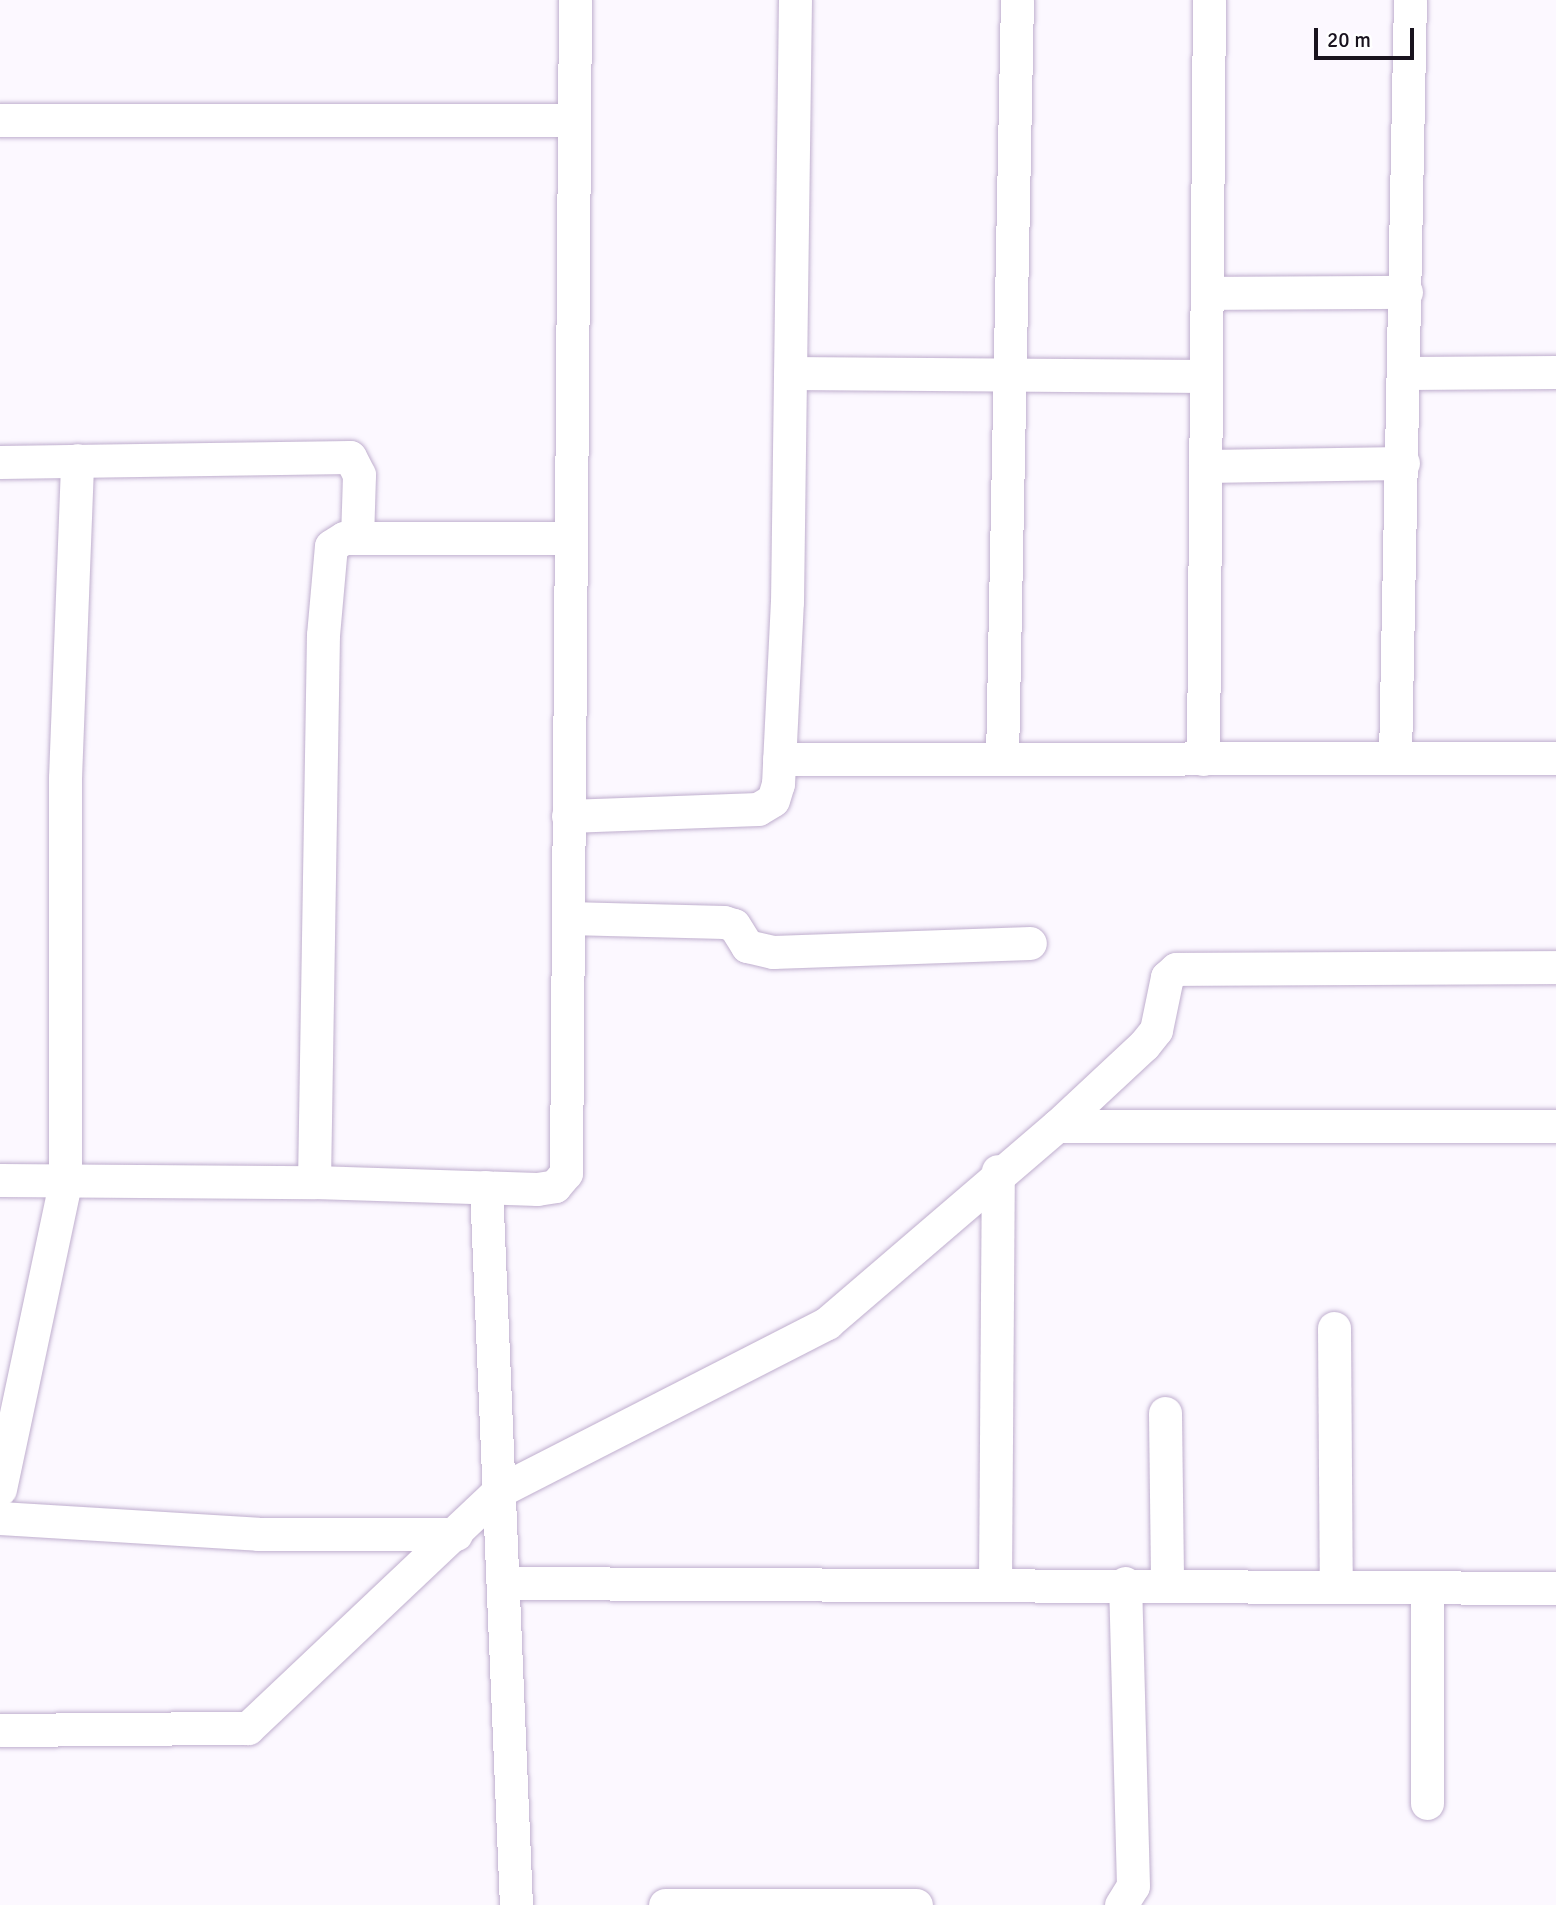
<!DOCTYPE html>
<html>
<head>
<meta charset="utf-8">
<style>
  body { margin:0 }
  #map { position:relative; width:1556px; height:1905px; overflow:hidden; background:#fcf8ff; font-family:Signika,sans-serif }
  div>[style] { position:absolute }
  .roads { filter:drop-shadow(0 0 2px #bfaece) drop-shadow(0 0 2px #bfaece) }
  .minor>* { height:33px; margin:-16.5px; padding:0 16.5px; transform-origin:16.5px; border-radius:16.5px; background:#fff }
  span { translate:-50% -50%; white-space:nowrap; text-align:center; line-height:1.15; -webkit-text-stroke:5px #fff; paint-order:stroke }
  .scale { position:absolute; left:1314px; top:28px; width:100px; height:32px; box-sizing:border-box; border:4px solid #19131e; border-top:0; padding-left:9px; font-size:21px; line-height:24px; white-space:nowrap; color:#19131e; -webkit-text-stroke:5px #fff; paint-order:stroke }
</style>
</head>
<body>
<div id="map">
  <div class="roads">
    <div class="minor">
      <i style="left:0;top:120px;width:574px"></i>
      <i style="left:1207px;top:293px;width:199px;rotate:-0.3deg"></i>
      <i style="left:790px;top:373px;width:416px;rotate:0.4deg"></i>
      <i style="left:1406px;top:373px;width:150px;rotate:-0.4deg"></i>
      <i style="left:0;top:462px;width:350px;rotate:-0.8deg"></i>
      <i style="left:350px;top:457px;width:20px;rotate:63deg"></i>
      <i style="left:359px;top:475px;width:62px;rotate:91.8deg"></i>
      <i style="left:1205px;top:466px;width:198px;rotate:-0.9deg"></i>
      <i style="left:1395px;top:758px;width:758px;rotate:-88.87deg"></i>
      <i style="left:779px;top:759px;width:777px;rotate:-0.07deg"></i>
      <i style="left:1002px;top:759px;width:759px;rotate:-88.87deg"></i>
      <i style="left:1203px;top:759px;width:759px;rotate:-89.55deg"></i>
      <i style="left:568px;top:816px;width:190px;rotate:-2.1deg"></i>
      <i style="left:758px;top:809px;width:17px;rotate:-31deg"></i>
      <i style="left:773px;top:800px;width:17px;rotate:-73deg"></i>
      <i style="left:778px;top:784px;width:182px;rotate:-87.2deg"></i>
      <i style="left:787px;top:602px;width:602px;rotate:-89.24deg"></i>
      <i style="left:568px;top:918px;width:156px;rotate:1.5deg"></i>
      <i style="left:724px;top:922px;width:10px;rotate:17deg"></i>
      <i style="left:734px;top:925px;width:25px;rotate:58deg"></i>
      <i style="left:747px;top:946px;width:27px;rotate:13deg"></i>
      <i style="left:773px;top:952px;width:257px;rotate:-2deg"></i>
      <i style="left:1057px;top:1126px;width:499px"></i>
      <i style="left:0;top:1180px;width:314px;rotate:0.4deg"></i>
      <i style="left:314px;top:1182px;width:223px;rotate:1.8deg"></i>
      <i style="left:537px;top:1189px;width:18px;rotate:-9deg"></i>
      <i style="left:555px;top:1186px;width:17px;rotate:-50deg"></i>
      <i style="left:566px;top:1173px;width:1173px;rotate:-89.56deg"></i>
      <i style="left:314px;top:1182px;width:547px;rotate:-89.06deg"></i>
      <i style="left:323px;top:635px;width:89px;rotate:-84.9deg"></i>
      <i style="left:331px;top:546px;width:15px;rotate:-32deg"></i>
      <i style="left:344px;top:538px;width:225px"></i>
      <i style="left:486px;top:1187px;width:719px;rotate:87.61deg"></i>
      <i style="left:1334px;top:1328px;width:258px;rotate:89.6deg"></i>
      <i style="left:1165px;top:1413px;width:170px;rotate:89.3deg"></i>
      <i style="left:0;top:1489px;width:314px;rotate:-78deg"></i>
      <i style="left:65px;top:1182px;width:404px;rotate:-90deg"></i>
      <i style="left:65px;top:778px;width:318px;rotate:-87.8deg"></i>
      <i style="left:0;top:1518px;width:258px;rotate:3.5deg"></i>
      <i style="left:258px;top:1534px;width:198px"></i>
      <i style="left:503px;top:1583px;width:1053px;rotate:0.27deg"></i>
      <i style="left:995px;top:1583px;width:412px;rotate:-89.6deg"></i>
      <i style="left:0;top:1730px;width:248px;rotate:-0.5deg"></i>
      <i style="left:248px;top:1728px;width:345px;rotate:-43.4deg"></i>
      <i style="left:499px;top:1491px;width:369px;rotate:-27.1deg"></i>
      <i style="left:827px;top:1323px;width:303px;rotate:-40.6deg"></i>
      <i style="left:1057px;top:1126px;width:119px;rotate:-43deg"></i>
      <i style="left:1144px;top:1045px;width:19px;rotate:-51deg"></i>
      <i style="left:1156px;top:1030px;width:54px;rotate:-78.3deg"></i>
      <i style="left:1167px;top:977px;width:12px;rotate:-42deg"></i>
      <i style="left:1176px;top:969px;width:380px;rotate:-0.3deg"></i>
      <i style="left:1427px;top:1803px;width:216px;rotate:-90deg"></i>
      <i style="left:665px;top:1905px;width:251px"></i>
      <i style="left:1121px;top:1905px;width:22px;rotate:-58deg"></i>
      <i style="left:1133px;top:1886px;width:303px;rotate:-91.5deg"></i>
    </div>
  </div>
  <div class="scale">20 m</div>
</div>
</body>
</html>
